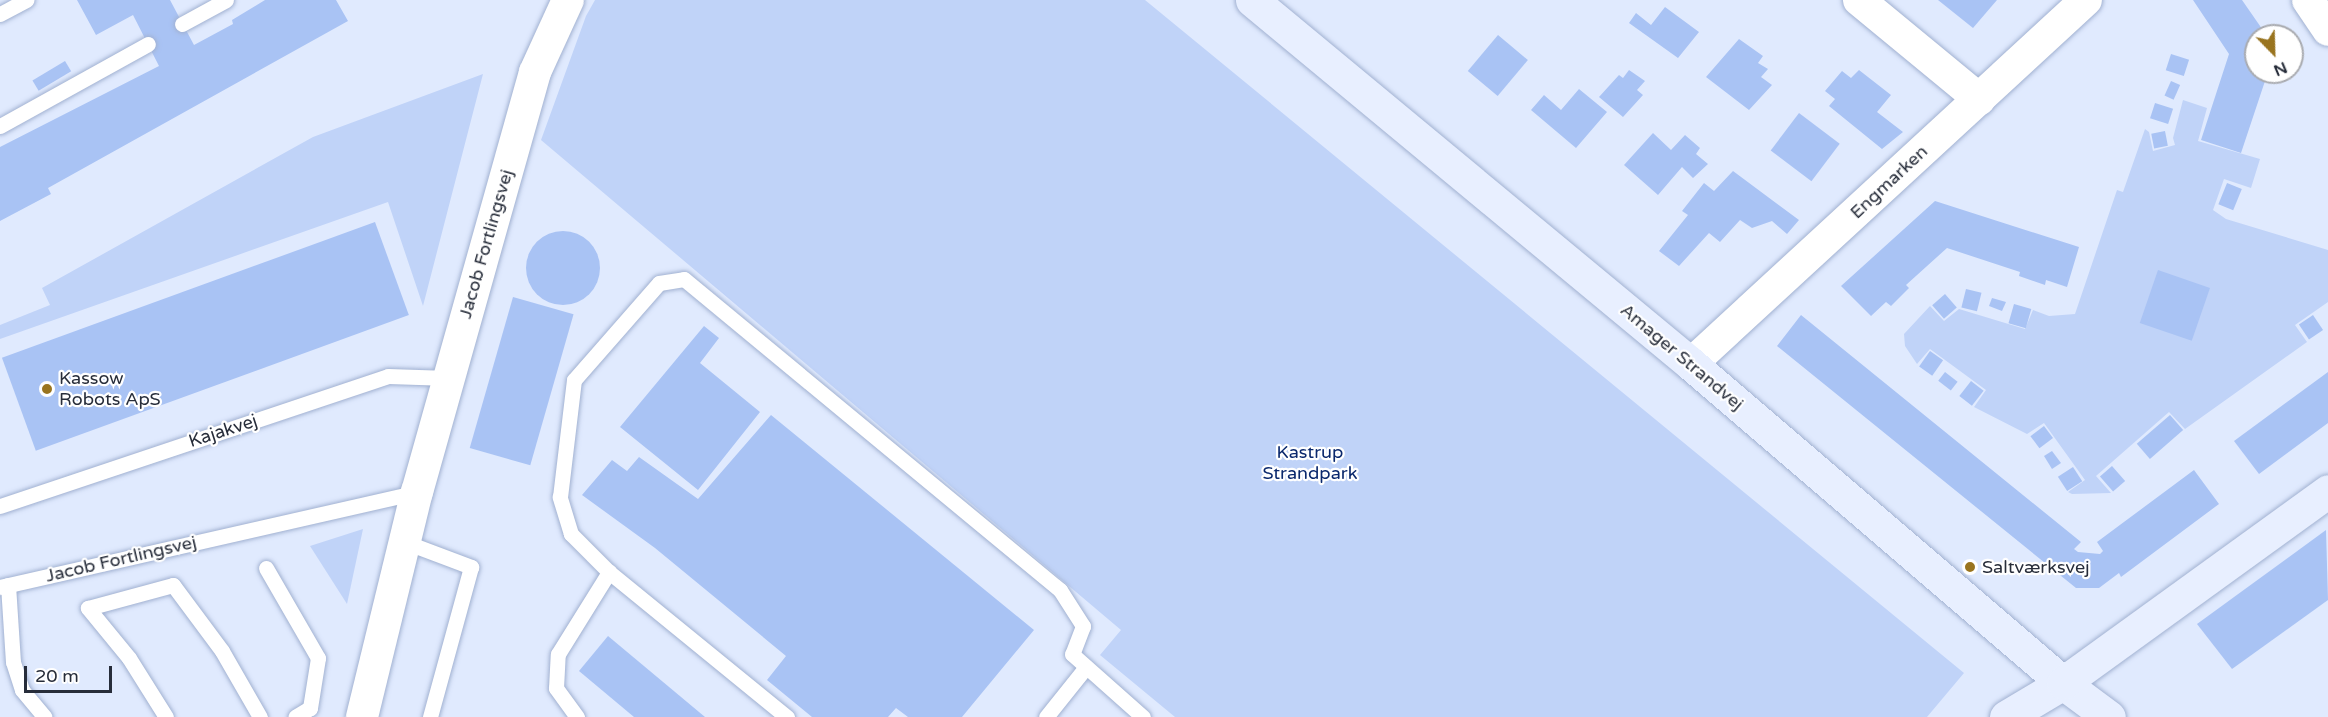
<!DOCTYPE html>
<html>
<head>
<meta charset="utf-8">
<style>
  body { margin:0 }
  #map { position:relative; width:2328px; height:717px; overflow:hidden; background:#e0eafe; font-family:"Varela Round",sans-serif }
  div>[style] { position:absolute }
  .green>* { inset:0; background:#c0d3f8 }
  .building>* { inset:0; background:#a9c3f4; transform-origin:0 0 }
  .round { border-radius:50% }
  .roads { filter:drop-shadow(0 0 2px #a1b1d1) drop-shadow(0 0 2px #a1b1d1) }
  .lane>* { height:15px; margin:-7.5px; padding:0 7.5px; transform-origin:7.5px; border-radius:7.5px; background:#fff }
  .street>* { height:32px; margin:-16px; padding:0 16px; transform-origin:16px; border-radius:16px; background:#fff }
  .secondary>* { height:33px; margin:-16.5px; padding:0 16.5px; transform-origin:16.5px; border-radius:16.5px; background:#e8efff }
  .dots>* { width:16px; height:16px; translate:-50% -50%; box-sizing:border-box; border:3px solid #fff; border-radius:50% }
  span { translate:-50% -50%; white-space:nowrap; text-align:center; line-height:1.15; -webkit-text-stroke:4.5px #fff; paint-order:stroke }
  .street-label { font-size:18px; color:#272d3a }
  .poi-label { font-size:18px; color:#272d3a }
  .left { translate:0 -50%; text-align:left }
  .park-label { font-size:18px; color:#0a286d }
  .north { position:absolute; left:2244px; top:24px; width:60px; height:60px; box-sizing:border-box; background:#fff; border:2px solid #a9abb0; border-radius:50%; rotate:157deg; font-size:16px; font-weight:700; line-height:24px; text-align:center; color:#272d3a }
  .north::after { content:''; display:block; margin:auto; width:21px; height:27px; background:#99741f; clip-path:polygon(50% 0,100% 100%,50% 72%,0 100%) }
  .scale { position:absolute; left:24px; top:666px; width:88px; height:27px; box-sizing:border-box; border:3px solid #272d3a; border-top:0; padding-left:8px; font-size:18px; line-height:21px; white-space:nowrap; color:#272d3a; -webkit-text-stroke:4px #fff; paint-order:stroke }
</style>
</head>
<body>
<div id="map">
  <div class="green">
    <i style="clip-path:polygon(595px 0,1145px 0,1964px 673px,1927px 717px,1175px 717px,1100px 655px,1121px 630px,541px 140px,586px 16px)"></i>
    <i style="clip-path:polygon(483px 74px,423px 306px,388px 202px,0 339px,0 325px,50px 305px,42px 288px,313px 137px)"></i>
    <i style="clip-path:polygon(2183px 100px,2207px 108px,2198px 141px,2260px 159px,2251px 188px,2224px 179px,2213px 210px,2226px 219px,2328px 250px,2328px 302px,2295px 325px,2307px 342px,2185px 429px,2169px 412px,2096px 476px,2111px 493px,2072px 494px,2068px 492px,2085px 480px,2044px 423px,2027px 434px,1974px 407px,1986px 390px,1930px 349px,1917px 364px,1905px 346px,1904px 334px,1930px 306px,1944px 321px,1959px 309px,2025px 329px,2033px 310px,2049px 316px,2075px 314px,2117px 190px,2123px 192px,2145px 129px,2149px 132px,2153px 151px,2175px 145px,2173px 138px)"></i>
    <i style="clip-path:polygon(363px 529px,347px 604px,310px 546px)"></i>
  </div>
  <div class="building">
    <i style="clip-path:polygon(77px 0,170px 0,194px 45px,233px 24px,232px 20px,265px 0,336px 0,348px 21px,48px 188px,51px 194px,0 221px,0 147px,159px 66px,133px 15px,96px 35px)"></i>
    <i style="clip-path:polygon(1938px 0,1997px 0,1973px 28px)"></i>
    <i style="clip-path:polygon(2193px 0,2242px 0,2267px 36px,2256px 36px,2256px 72px,2268px 72px,2241px 153px,2201px 140px,2229px 54px)"></i>
    <i style="clip-path:polygon(1665px 7px,1699px 32px,1678px 58px,1629px 23px,1636px 13px,1651px 25px)"></i>
    <i style="left:1498px;top:35px;width:39px;height:47px;rotate:40deg"></i>
    <i style="clip-path:polygon(1739px 39px,1763px 56px,1758px 63px,1768px 69px,1761px 77px,1772px 85px,1749px 110px,1706px 77px)"></i>
    <i style="left:2171px;top:54px;width:19px;height:17px;rotate:18deg"></i>
    <i style="left:65px;top:61px;width:12px;height:38px;rotate:59deg"></i>
    <i style="clip-path:polygon(1629px 70px,1645px 81px,1637px 90px,1643px 95px,1623px 117px,1599px 97px,1619px 75px,1623px 78px)"></i>
    <i style="clip-path:polygon(1859px 70px,1891px 95px,1877px 112px,1903px 132px,1882px 149px,1829px 106px,1835px 99px,1825px 91px,1842px 71px,1851px 78px)"></i>
    <i style="left:2171px;top:81px;width:10px;height:16px;rotate:24deg"></i>
    <i style="clip-path:polygon(1579px 89px,1607px 112px,1576px 148px,1531px 110px,1544px 95px,1561px 110px)"></i>
    <i style="left:2155px;top:103px;width:19px;height:16px;rotate:18deg"></i>
    <i style="left:1799px;top:113px;width:51px;height:47px;rotate:37deg"></i>
    <i style="left:2165px;top:131px;width:15px;height:14px;rotate:79deg"></i>
    <i style="clip-path:polygon(1653px 133px,1671px 150px,1685px 135px,1700px 148px,1696px 154px,1708px 164px,1693px 178px,1682px 167px,1658px 195px,1624px 165px)"></i>
    <i style="clip-path:polygon(1733px 171px,1799px 220px,1787px 234px,1772px 221px,1752px 228px,1740px 220px,1720px 242px,1709px 233px,1679px 266px,1659px 251px,1688px 215px,1682px 211px,1704px 183px,1714px 191px)"></i>
    <i style="left:2227px;top:183px;width:16px;height:23px;rotate:22deg"></i>
    <i style="clip-path:polygon(1935px 201px,2079px 247px,2067px 287px,2046px 280px,2045px 285px,2019px 276px,2020px 272px,1947px 248px,1906px 285px,1909px 288px,1891px 306px,1886px 302px,1871px 316px,1841px 286px)"></i>
    <i style="left:375px;top:222px;width:99px;height:397px;rotate:70deg"></i>
    <i class="round" style="left:526px;top:231px;width:74px;height:74px"></i>
    <i style="left:2158px;top:270px;width:55px;height:56px;rotate:19deg"></i>
    <i style="left:1966px;top:289px;width:16px;height:19px;rotate:14deg"></i>
    <i style="left:1945px;top:294px;width:18px;height:17px;rotate:49deg"></i>
    <i style="left:513px;top:297px;width:63px;height:157px;rotate:16deg"></i>
    <i style="clip-path:polygon(1992px 298px,2006px 302px,2002px 311px,1989px 306px)"></i>
    <i style="left:2014px;top:304px;width:18px;height:20px;rotate:16deg"></i>
    <i style="clip-path:polygon(1801px 315px,2081px 542px,2074px 549px,2078px 552px,2100px 554px,2103px 551px,2097px 542px,2194px 470px,2219px 504px,2121px 577px,2119px 573px,2099px 588px,2076px 588px,1777px 346px)"></i>
    <i style="left:2313px;top:315px;width:18px;height:17px;rotate:56deg"></i>
    <i style="clip-path:polygon(704px 326px,719px 338px,700px 363px,760px 412px,698px 490px,620px 427px)"></i>
    <i style="left:1930px;top:351px;width:16px;height:19px;rotate:35deg"></i>
    <i style="left:1945px;top:372px;width:16px;height:11px;rotate:38deg"></i>
    <i style="clip-path:polygon(2328px 372px,2328px 423px,2259px 474px,2234px 441px)"></i>
    <i style="left:1971px;top:381px;width:16px;height:19px;rotate:38deg"></i>
    <i style="clip-path:polygon(771px 415px,1034px 630px,962px 717px,908px 717px,896px 708px,888px 717px,812px 717px,767px 680px,786px 656px,655px 548px,582px 495px,612px 460px,627px 471px,639px 457px,698px 499px)"></i>
    <i style="left:2170px;top:415px;width:20px;height:44px;rotate:49deg"></i>
    <i style="left:2044px;top:426px;width:15px;height:17px;rotate:53deg"></i>
    <i style="clip-path:polygon(2052px 451px,2061px 463px,2052px 469px,2044px 456px)"></i>
    <i style="left:2112px;top:466px;width:20px;height:16px;rotate:49deg"></i>
    <i style="left:2073px;top:467px;width:17px;height:18px;rotate:57deg"></i>
    <i style="clip-path:polygon(2326px 530px,2328px 600px,2232px 669px,2197px 624px)"></i>
    <i style="clip-path:polygon(608px 636px,705px 717px,634px 717px,579px 671px)"></i>
  </div>
  <div class="roads">
    <div class="lane">
      <i style="left:0;top:14px;width:30px;rotate:-28deg"></i>
      <i style="left:182px;top:24px;width:50px;rotate:-28.6deg"></i>
      <i style="left:0;top:126px;width:169px;rotate:-29deg"></i>
      <i style="left:0;top:506px;width:409px;rotate:-18.5deg"></i>
      <i style="left:388px;top:376px;width:61px;rotate:1.9deg"></i>
      <i style="left:405px;top:542px;width:71px;rotate:20.7deg"></i>
      <i style="left:471px;top:567px;width:156px;rotate:105.3deg"></i>
      <i style="left:266px;top:568px;width:104px;rotate:60deg"></i>
      <i style="left:318px;top:658px;width:51px;rotate:99.1deg"></i>
      <i style="left:310px;top:708px;width:17px;rotate:149deg"></i>
      <i style="left:609px;top:572px;width:54px;rotate:-135deg"></i>
      <i style="left:571px;top:534px;width:39px;rotate:-107deg"></i>
      <i style="left:560px;top:497px;width:118px;rotate:-83.2deg"></i>
      <i style="left:574px;top:380px;width:129px;rotate:-48.8deg"></i>
      <i style="left:659px;top:283px;width:25px;rotate:-9deg"></i>
      <i style="left:684px;top:279px;width:488px;rotate:39.6deg"></i>
      <i style="left:1060px;top:590px;width:43px;rotate:57.4deg"></i>
      <i style="left:1083px;top:626px;width:30px;rotate:111deg"></i>
      <i style="left:1072px;top:654px;width:95px;rotate:41.6deg"></i>
      <i style="left:8px;top:585px;width:77px;rotate:86.3deg"></i>
      <i style="left:13px;top:662px;width:29px;rotate:72deg"></i>
      <i style="left:22px;top:690px;width:35px;rotate:50deg"></i>
      <i style="left:0;top:587px;width:428px;rotate:-12.8deg"></i>
      <i style="left:166px;top:717px;width:70px;rotate:-122.1deg"></i>
      <i style="left:129px;top:658px;width:65px;rotate:-129.4deg"></i>
      <i style="left:88px;top:608px;width:88px;rotate:-15.1deg"></i>
      <i style="left:173px;top:585px;width:82px;rotate:53.4deg"></i>
      <i style="left:222px;top:651px;width:76px;rotate:60.1deg"></i>
      <i style="left:577px;top:717px;width:36px;rotate:-126deg"></i>
      <i style="left:556px;top:688px;width:34px;rotate:-87deg"></i>
      <i style="left:558px;top:654px;width:97px;rotate:-58.1deg"></i>
      <i style="left:609px;top:572px;width:230px;rotate:39.2deg"></i>
      <i style="left:1046px;top:717px;width:64px;rotate:-51.3deg"></i>
    </div>
    <div class="street">
      <i style="left:1859px;top:0;width:156px;rotate:39.5deg"></i>
      <i style="left:2308px;top:0;width:36px;rotate:56deg"></i>
      <i style="left:1691px;top:364px;width:537px;rotate:-42.66deg"></i>
      <i style="left:362px;top:717px;width:232px;rotate:-76.3deg"></i>
      <i style="left:417px;top:492px;width:436px;rotate:-74.3deg"></i>
      <i style="left:535px;top:72px;width:79px;rotate:-65.4deg"></i>
    </div>
    <div class="secondary">
      <i style="left:1252px;top:0;width:570px;rotate:39.66deg"></i>
      <i style="left:1691px;top:364px;width:490px;rotate:40.6deg"></i>
      <i style="left:2063px;top:683px;width:57px;rotate:36.5deg"></i>
      <i style="left:2006px;top:717px;width:66px;rotate:-30.8deg"></i>
      <i style="left:2063px;top:683px;width:327px;rotate:-35.9deg"></i>
    </div>
  </div>
  <div class="dots">
    <i style="left:47px;top:389px;background:#99741f"></i>
    <i style="left:1970px;top:567px;background:#99741f"></i>
  </div>
  <div class="street-label">
    <span style="left:1889px;top:182px;rotate:-43deg">Engmarken</span>
    <span style="left:486px;top:244px;rotate:-74deg">Jacob Fortlingsvej</span>
    <span style="left:1682px;top:357px;rotate:40deg">Amager Strandvej</span>
    <span style="left:223px;top:431px;rotate:-18deg">Kajakvej</span>
    <span style="left:121px;top:559px;rotate:-13deg">Jacob Fortlingsvej</span>
  </div>
  <div class="poi-label">
    <span class="left" style="left:59px;top:389px">Kassow<br>Robots ApS</span>
    <span class="left" style="left:1982px;top:567px">Saltværksvej</span>
  </div>
  <div class="park-label">
    <span style="left:1310px;top:463px">Kastrup<br>Strandpark</span>
  </div>
  <div class="north">N</div>
  <div class="scale">20 m</div>
</div>
</body>
</html>
